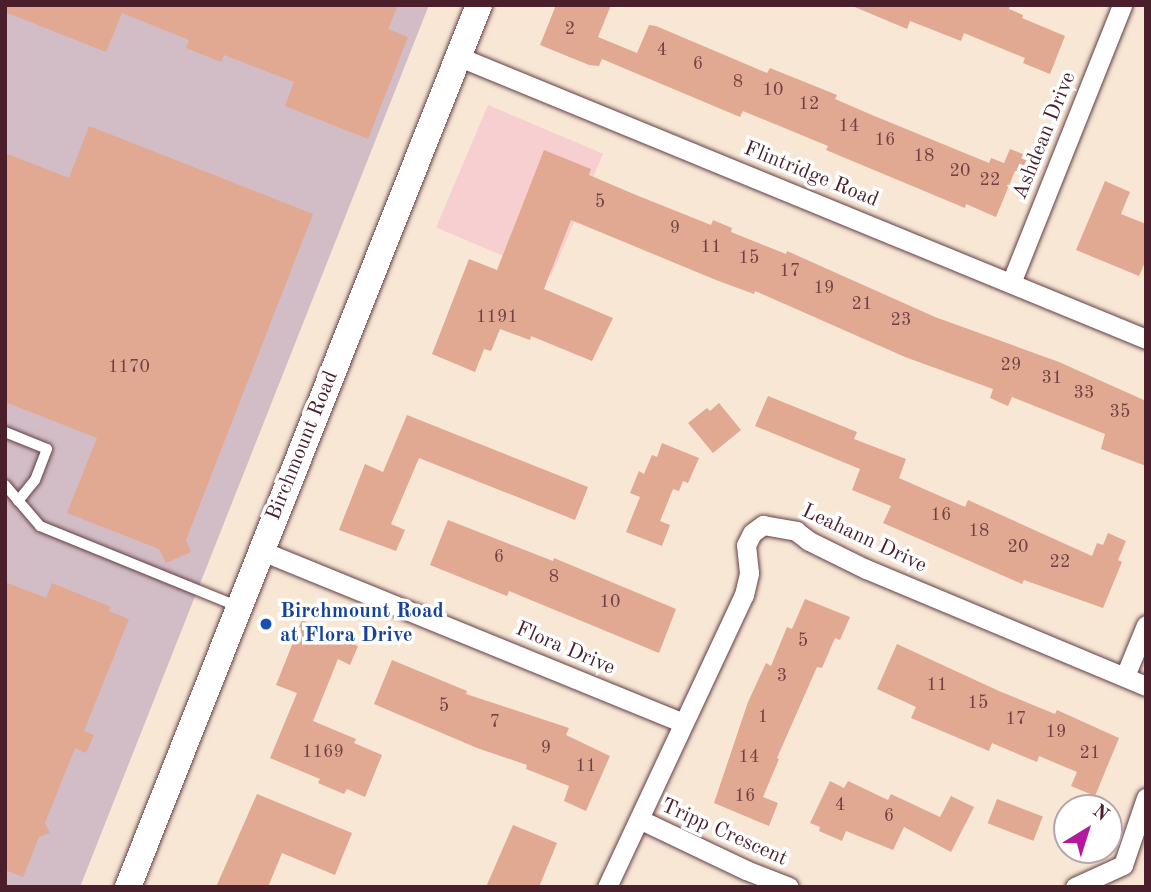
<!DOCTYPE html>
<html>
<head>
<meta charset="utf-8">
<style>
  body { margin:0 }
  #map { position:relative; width:1151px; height:892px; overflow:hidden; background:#f8e7d5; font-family:"Old Standard TT",serif }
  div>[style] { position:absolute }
  .built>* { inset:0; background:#f7cfd1; transform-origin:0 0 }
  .industrial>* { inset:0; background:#d2bdc6 }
  .building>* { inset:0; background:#e1a892; transform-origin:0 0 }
  .roads { filter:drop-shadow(0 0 2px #643d44) drop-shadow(0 0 2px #643d44) }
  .service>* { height:10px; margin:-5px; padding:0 5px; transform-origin:5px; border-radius:5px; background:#fff }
  .minor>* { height:19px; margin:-9.5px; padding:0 9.5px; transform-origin:9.5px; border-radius:9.5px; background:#fff }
  .secondary>* { height:26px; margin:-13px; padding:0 13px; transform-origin:13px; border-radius:13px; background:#fff }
  .dots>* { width:19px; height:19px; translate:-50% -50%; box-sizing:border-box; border:4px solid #fff; border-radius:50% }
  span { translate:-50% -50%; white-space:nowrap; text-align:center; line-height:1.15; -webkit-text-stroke:7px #fff; paint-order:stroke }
  .number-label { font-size:18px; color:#704145 }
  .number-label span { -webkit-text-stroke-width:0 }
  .street-label { font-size:21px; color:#4a1f2b }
  .transit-label { font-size:21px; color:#164399; font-weight:700 }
  .left { translate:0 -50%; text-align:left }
  .frame { position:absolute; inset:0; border:7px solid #4a1f2b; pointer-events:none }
  .north { position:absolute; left:1053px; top:794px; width:70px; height:70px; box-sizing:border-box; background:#fff; border:2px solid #b7a5aa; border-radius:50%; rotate:38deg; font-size:19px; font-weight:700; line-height:28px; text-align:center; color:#4a1f2b }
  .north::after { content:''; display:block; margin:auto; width:24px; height:32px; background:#b5179e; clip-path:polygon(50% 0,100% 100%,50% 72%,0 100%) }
</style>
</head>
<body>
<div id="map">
  <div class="built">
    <i style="left:488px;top:105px;width:125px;height:133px;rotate:23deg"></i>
  </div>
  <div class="industrial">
    <i style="clip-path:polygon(5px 5px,429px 5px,80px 887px,5px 887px)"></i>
  </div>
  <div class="building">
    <i style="clip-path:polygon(5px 5px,398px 5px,388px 29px,408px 37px,368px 139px,285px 106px,294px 82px,224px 55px,221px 62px,186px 48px,189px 40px,122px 13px,106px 52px,5px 12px)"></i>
    <i style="clip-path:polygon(556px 5px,611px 5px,598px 37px,637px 53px,649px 25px,656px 26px,767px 73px,770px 68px,837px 95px,835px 99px,872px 115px,989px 163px,991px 158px,1004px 163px,1010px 149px,1028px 156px,1021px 173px,1015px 171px,996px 217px,966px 204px,965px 208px,826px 150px,828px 146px,743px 111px,740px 117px,602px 59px,599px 66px,589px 65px,540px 45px)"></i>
    <i style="clip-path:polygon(850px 5px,1010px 5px,1009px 9px,1023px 15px,1022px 18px,1065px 36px,1050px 74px,1023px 63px,1025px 58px,964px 33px,961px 41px,910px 21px,907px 29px)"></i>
    <i style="clip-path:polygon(89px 126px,313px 214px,186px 540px,191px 552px,166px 563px,159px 549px,67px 513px,97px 438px,5px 402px,5px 153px,69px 178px)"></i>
    <i style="clip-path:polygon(544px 150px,591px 169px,589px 175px,636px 195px,711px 225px,713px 220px,732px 228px,731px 232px,786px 254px,787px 251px,935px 317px,1059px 362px,1146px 401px,1146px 466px,1101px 449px,1105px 434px,1017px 399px,1012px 397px,1008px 406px,990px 398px,993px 389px,905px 357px,755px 291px,754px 294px,716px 280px,571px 220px,544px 289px,613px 318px,592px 361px,531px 336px,530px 340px,500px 329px,491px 351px,484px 349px,475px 372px,432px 354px,469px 259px,497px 270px)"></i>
    <i style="clip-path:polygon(1105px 181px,1130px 192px,1121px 214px,1146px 224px,1146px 260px,1139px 276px,1076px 250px)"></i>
    <i style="clip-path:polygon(768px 396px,857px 432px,854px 439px,906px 459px,899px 478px,965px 507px,968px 500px,1092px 556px,1097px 543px,1103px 545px,1108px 533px,1126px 541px,1118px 560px,1122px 562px,1103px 608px,1024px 580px,1022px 584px,883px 523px,891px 506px,852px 490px,860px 469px,755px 426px)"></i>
    <i style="clip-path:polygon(719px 403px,741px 430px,713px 453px,688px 423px,707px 408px,710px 411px)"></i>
    <i style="clip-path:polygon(407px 415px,588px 487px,575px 520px,419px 458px,391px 524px,405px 530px,396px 551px,339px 530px,365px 464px,383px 472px)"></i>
    <i style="clip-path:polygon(662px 443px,699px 458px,688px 483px,683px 481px,679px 491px,673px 489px,660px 521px,670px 525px,662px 546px,626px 532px,640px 497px,630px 493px,639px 471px,644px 474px,652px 455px,657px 457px)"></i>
    <i style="clip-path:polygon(448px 520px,553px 561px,554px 558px,676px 609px,659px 653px,509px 591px,507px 596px,430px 565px)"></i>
    <i style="clip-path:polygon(5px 582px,46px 598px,52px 583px,111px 607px,109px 611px,129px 619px,84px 731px,94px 735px,86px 753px,75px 748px,45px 823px,50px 833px,39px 837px,23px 877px,5px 870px)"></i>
    <i style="clip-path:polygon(805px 599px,850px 617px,840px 640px,835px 638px,822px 668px,817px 667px,777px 758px,779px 759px,763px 797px,778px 803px,769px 826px,714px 803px,748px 702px,766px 663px,771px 666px,787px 627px,792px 629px)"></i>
    <i style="clip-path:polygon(302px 620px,358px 646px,350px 665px,338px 659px,313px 721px,356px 739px,354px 743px,382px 755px,365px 797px,347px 789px,344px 794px,318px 783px,320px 779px,270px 758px,297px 693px,276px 685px)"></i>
    <i style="clip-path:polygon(897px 644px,999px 691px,1055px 714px,1057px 710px,1119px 738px,1095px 796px,1071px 786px,1077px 772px,1039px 756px,1037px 762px,992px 743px,989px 751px,911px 718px,916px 707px,877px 689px)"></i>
    <i style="clip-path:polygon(392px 660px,467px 691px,466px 694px,569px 728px,566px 735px,610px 756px,586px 811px,564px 801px,569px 786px,526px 769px,527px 765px,477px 748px,374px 704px)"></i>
    <i style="clip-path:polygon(830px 781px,844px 788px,848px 781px,888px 800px,891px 794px,940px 817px,951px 796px,974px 807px,951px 852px,904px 827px,893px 850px,846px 831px,842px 841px,819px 831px,820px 827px,810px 823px)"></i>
    <i style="clip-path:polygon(257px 794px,352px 833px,335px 875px,282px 853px,268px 887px,216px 887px)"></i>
    <i style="left:997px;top:799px;width:49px;height:26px;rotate:21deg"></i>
    <i style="clip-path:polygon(513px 825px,557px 843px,539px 887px,486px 887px)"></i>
  </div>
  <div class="roads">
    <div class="service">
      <i style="left:5px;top:432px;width:45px;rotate:22deg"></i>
      <i style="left:47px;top:449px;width:33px;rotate:111deg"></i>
      <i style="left:35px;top:480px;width:27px;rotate:129deg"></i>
      <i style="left:5px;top:485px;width:54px;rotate:49.5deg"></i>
      <i style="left:40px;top:526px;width:213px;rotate:22.1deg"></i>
    </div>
    <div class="minor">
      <i style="left:457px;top:56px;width:745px;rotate:22.33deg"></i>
      <i style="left:1011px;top:283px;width:299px;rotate:-68.2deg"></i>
      <i style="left:262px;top:551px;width:453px;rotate:22.2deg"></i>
      <i style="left:1125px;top:676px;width:55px;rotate:-67.6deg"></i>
      <i style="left:641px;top:820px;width:116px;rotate:25.5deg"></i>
      <i style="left:746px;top:870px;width:46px;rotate:21.6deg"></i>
      <i style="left:607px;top:887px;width:323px;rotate:-64.9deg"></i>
      <i style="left:744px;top:595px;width:23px;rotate:-77deg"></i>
      <i style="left:749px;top:573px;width:28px;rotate:-96deg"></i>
      <i style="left:746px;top:545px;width:13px;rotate:-63deg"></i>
      <i style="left:752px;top:533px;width:14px;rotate:-36deg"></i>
      <i style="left:763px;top:525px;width:34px;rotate:10deg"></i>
      <i style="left:796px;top:531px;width:16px;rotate:38deg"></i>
      <i style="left:809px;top:541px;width:64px;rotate:26.2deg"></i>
      <i style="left:866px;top:569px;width:303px;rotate:22.7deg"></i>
      <i style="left:1075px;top:887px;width:53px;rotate:-24.6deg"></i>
      <i style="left:1123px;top:865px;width:71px;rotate:-71.1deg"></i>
    </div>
    <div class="secondary">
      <i style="left:128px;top:887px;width:949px;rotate:-68.3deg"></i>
    </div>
  </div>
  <div class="dots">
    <i style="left:266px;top:624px;background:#1a4fb4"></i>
  </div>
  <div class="number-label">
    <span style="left:570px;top:29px">2</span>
    <span style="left:662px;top:50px">4</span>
    <span style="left:698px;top:64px">6</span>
    <span style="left:738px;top:82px">8</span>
    <span style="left:773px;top:90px">10</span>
    <span style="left:809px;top:104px">12</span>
    <span style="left:849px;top:126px">14</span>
    <span style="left:885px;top:140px">16</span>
    <span style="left:924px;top:156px">18</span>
    <span style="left:960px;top:171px">20</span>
    <span style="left:990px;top:180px">22</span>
    <span style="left:600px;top:202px">5</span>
    <span style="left:675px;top:228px">9</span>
    <span style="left:711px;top:247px">11</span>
    <span style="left:749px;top:258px">15</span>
    <span style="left:790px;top:271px">17</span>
    <span style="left:824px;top:288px">19</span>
    <span style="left:862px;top:304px">21</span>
    <span style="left:497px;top:317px">1191</span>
    <span style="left:901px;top:320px">23</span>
    <span style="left:1011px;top:365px">29</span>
    <span style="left:129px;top:367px">1170</span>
    <span style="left:1052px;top:378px">31</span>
    <span style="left:1084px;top:393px">33</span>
    <span style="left:1120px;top:412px">35</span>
    <span style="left:941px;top:515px">16</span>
    <span style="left:979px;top:531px">18</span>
    <span style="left:1018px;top:547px">20</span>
    <span style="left:499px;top:557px">6</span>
    <span style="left:1060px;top:562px">22</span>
    <span style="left:554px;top:577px">8</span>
    <span style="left:610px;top:602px">10</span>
    <span style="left:803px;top:641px">5</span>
    <span style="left:782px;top:676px">3</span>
    <span style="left:937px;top:685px">11</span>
    <span style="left:978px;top:703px">15</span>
    <span style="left:444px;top:706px">5</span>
    <span style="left:763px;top:717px">1</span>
    <span style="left:1016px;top:719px">17</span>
    <span style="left:495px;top:722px">7</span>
    <span style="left:1056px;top:732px">19</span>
    <span style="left:546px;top:748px">9</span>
    <span style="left:323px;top:752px">1169</span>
    <span style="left:1090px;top:753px">21</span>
    <span style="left:749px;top:757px">14</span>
    <span style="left:586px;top:766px">11</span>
    <span style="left:745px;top:796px">16</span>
    <span style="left:840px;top:805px">4</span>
    <span style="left:889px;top:816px">6</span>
  </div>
  <div class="street-label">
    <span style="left:1045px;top:136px;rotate:-68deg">Ashdean Drive</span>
    <span style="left:811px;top:175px;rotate:22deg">Flintridge Road</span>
    <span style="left:303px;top:446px;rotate:-68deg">Birchmount Road</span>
    <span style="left:864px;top:539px;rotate:25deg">Leahann Drive</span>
    <span style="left:565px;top:649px;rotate:23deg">Flora Drive</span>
    <span style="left:724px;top:833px;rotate:24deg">Tripp Crescent</span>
  </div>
  <div class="transit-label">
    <span class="left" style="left:280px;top:624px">Birchmount Road<br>at Flora Drive</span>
  </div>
  <div class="frame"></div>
  <div class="north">N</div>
</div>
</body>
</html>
